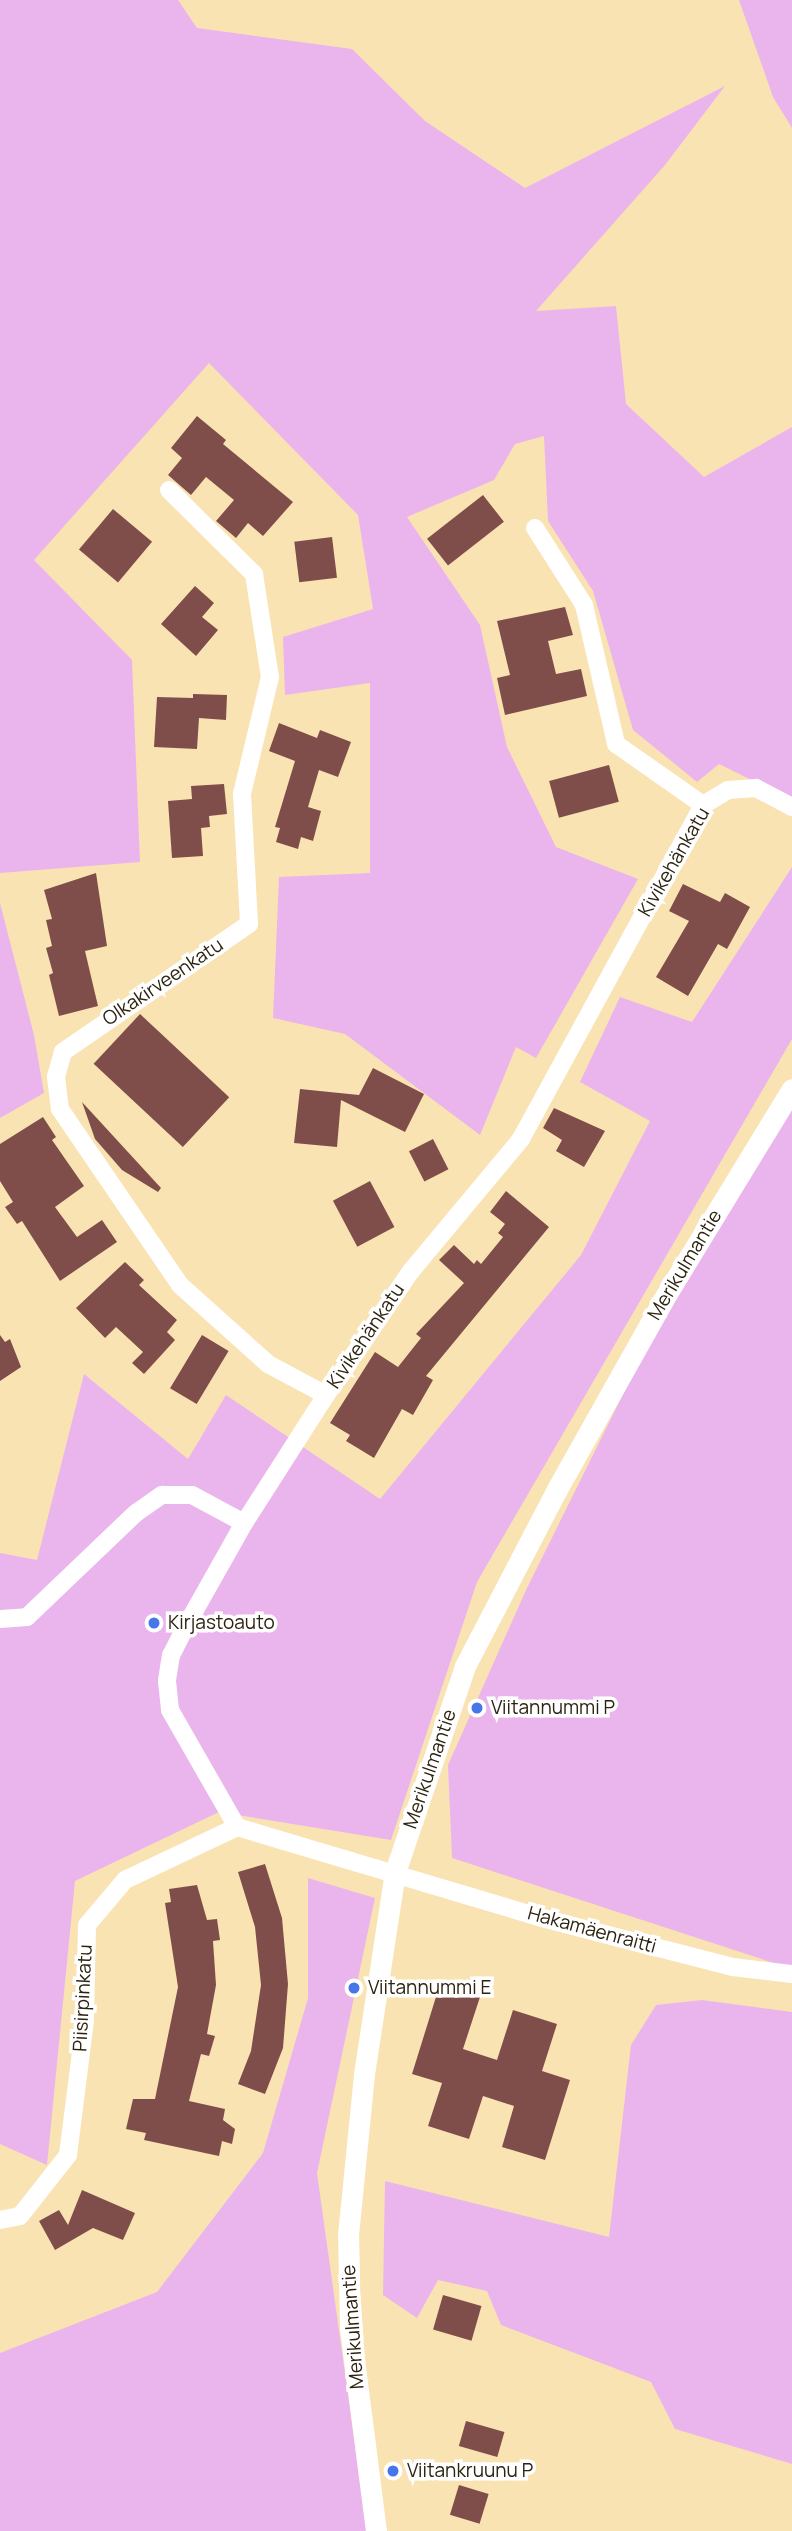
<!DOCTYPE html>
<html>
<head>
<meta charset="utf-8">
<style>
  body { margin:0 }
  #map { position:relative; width:792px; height:2531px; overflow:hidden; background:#fae3b3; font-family:Manrope,sans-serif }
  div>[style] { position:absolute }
  .green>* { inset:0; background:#eab5ed }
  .building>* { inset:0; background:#7f4e4b; transform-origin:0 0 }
  .minor>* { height:18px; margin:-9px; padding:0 9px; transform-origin:9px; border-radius:9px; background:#fff }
  .tertiary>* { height:21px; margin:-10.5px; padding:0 10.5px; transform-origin:10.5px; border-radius:10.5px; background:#fff }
  .dots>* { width:19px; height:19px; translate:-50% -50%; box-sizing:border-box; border:4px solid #fff; border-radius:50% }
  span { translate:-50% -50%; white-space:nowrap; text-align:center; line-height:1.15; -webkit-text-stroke:7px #fff; paint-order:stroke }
  .street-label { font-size:19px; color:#2c2310 }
  .poi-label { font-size:19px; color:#2c2310 }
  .left { translate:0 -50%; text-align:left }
</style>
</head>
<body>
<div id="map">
  <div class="green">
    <i style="clip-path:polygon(0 0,178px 0,197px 28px,352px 49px,425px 121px,525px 188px,725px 86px,665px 165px,536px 311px,616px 306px,626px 404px,704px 477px,792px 427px,792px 800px,719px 764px,697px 782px,633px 730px,593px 591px,548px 521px,544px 436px,515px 444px,494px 480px,407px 517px,480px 625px,507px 747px,556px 847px,638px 879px,536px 1058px,516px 1047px,480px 1135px,345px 1034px,273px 1018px,279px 877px,370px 873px,370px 683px,285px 695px,283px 637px,373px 609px,358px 515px,209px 363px,34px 560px,132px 660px,140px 862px,0 873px)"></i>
    <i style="clip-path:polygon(739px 0,792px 0,792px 128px,773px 97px)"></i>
    <i style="clip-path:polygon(792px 867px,792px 1039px,477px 1582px,391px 1840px,219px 1812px,75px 1881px,47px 2165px,0 2144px,0 1553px,37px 1560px,84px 1374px,188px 1459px,226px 1395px,380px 1499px,581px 1255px,650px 1121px,580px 1082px,620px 997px,692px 1022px)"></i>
    <i style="clip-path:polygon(0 903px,34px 1035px,44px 1093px,0 1118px)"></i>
    <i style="clip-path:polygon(792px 1106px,792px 1969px,452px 1858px,448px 1765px,527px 1588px,640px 1360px)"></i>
    <i style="clip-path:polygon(308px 1878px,375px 1898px,317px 2173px,367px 2531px,0 2531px,0 2353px,157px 2292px,263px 2153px,308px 1998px)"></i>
    <i style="clip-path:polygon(702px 2000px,792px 2012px,792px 2464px,675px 2429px,651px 2382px,501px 2325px,487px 2291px,438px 2280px,417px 2318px,383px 2295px,385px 2181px,609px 2237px,631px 2045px,656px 2005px)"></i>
  </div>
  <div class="building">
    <i style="clip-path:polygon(197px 416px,226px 440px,223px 444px,293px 502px,263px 536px,248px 523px,236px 538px,216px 521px,234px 500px,206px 477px,191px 495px,168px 475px,182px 458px,171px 448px)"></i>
    <i style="left:483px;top:495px;width:34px;height:71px;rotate:52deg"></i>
    <i style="left:113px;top:509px;width:51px;height:53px;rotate:40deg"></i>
    <i style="left:332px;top:537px;width:41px;height:38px;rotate:83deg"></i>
    <i style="clip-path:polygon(195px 586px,214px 603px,202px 617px,218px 630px,196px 656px,161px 624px)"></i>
    <i style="clip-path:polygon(565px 607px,573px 635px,548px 641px,556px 674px,581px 669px,587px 696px,505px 715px,497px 678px,510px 675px,497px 621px)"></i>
    <i style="clip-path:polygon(193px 694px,227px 695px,226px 720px,199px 718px,197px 749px,154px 747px,157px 697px,193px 698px)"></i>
    <i style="clip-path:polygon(279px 723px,317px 738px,320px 730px,351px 742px,338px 777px,319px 770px,308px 807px,321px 811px,313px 841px,301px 837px,298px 849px,276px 842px,280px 828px,275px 827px,295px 761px,269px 751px)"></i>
    <i style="left:609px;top:765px;width:38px;height:62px;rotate:75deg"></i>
    <i style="clip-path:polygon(224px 784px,227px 814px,209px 816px,210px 827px,201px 828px,203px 856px,172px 858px,168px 801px,192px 799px,191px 786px)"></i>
    <i style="clip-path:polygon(96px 873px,107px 946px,85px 951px,98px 1006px,59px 1016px,49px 975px,53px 973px,46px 948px,52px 946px,46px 920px,52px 919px,44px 890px)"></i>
    <i style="clip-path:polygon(683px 884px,720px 902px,725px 893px,750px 907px,727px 949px,718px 944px,688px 996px,656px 977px,689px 921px,669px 911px)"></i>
    <i style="left:140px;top:1014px;width:122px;height:68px;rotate:43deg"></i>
    <i style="clip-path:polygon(373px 1068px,424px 1094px,405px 1132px,341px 1100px,337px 1147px,294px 1143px,300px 1089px,359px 1095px)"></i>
    <i style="clip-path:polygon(82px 1102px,161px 1188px,158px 1192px,122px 1170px,95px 1139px)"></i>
    <i style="clip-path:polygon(554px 1108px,605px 1131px,584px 1167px,556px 1151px,562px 1140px,543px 1128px)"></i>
    <i style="clip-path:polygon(43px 1117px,56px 1137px,52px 1140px,84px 1186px,55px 1207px,77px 1237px,102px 1220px,117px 1242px,60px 1281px,22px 1221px,17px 1224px,5px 1207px,13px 1202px,0 1181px,0 1144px)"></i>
    <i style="left:433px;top:1139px;width:34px;height:27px;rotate:63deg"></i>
    <i style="left:370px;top:1181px;width:52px;height:42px;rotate:62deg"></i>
    <i style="clip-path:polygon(506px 1191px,549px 1227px,426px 1376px,433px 1380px,413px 1415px,402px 1409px,374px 1458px,346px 1441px,350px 1435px,330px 1423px,375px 1352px,398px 1367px,421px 1338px,416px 1334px,464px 1283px,439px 1260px,454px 1245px,474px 1264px,477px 1260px,481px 1264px,503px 1237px,498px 1233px,505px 1224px,490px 1212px)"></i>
    <i style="clip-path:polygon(125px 1262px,144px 1280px,139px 1285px,177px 1320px,167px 1332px,175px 1340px,144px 1374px,132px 1363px,143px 1352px,116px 1327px,105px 1338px,76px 1308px)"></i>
    <i style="clip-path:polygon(0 1335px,5px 1342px,10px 1339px,21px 1367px,0 1381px)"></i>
    <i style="left:202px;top:1335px;width:31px;height:62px;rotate:31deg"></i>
    <i style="clip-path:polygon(265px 1864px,282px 1918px,288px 1984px,283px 2048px,265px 2094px,238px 2084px,251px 2051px,261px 1985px,255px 1927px,238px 1872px)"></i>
    <i style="clip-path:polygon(197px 1885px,207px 1920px,217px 1919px,220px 1940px,213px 1941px,216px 1985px,207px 2034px,215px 2036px,209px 2056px,201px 2054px,189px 2101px,225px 2109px,223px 2120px,235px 2129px,232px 2144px,222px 2141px,219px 2156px,144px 2140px,146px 2133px,126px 2129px,133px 2099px,155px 2099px,178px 1987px,165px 1903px,171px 1902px,169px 1889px)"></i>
    <i style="clip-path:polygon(440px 1984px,480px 1997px,463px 2049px,497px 2060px,513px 2010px,557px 2024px,542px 2071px,570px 2080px,545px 2160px,502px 2147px,514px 2106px,483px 2096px,469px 2139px,428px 2126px,442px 2083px,412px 2074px)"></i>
    <i style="clip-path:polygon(82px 2190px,135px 2213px,123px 2240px,93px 2228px,55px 2250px,39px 2221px,59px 2210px,68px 2225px)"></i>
    <i style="left:443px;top:2295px;width:40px;height:36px;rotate:16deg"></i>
    <i style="left:466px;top:2421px;width:40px;height:26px;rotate:16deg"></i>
    <i style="left:459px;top:2485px;width:31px;height:31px;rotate:17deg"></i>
  </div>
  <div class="minor">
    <i style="left:169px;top:490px;width:120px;rotate:44.7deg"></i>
    <i style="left:254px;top:574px;width:104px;rotate:81.2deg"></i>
    <i style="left:270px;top:677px;width:120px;rotate:103.5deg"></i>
    <i style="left:242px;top:794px;width:130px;rotate:86.9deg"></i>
    <i style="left:249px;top:924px;width:226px;rotate:145.5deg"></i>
    <i style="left:63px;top:1052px;width:26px;rotate:106deg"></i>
    <i style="left:56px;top:1077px;width:32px;rotate:83deg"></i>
    <i style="left:60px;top:1109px;width:213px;rotate:55.7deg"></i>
    <i style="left:180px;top:1285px;width:118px;rotate:41.9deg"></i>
    <i style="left:268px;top:1364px;width:66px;rotate:28.1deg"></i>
    <i style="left:535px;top:528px;width:91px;rotate:57.5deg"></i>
    <i style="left:584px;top:605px;width:143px;rotate:77deg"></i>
    <i style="left:616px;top:744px;width:106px;rotate:35deg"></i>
    <i style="left:792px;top:807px;width:41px;rotate:-152.2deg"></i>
    <i style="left:756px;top:788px;width:28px;rotate:176deg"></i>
    <i style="left:728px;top:790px;width:29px;rotate:149deg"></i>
    <i style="left:703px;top:805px;width:380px;rotate:118.6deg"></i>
    <i style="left:521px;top:1139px;width:172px;rotate:129.8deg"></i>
    <i style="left:411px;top:1271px;width:150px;rotate:124.4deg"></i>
    <i style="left:326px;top:1395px;width:152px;rotate:122.6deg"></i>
    <i style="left:244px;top:1523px;width:118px;rotate:119.4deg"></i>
    <i style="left:186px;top:1626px;width:33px;rotate:117deg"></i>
    <i style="left:171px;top:1655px;width:26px;rotate:99deg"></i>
    <i style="left:167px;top:1681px;width:29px;rotate:84deg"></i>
    <i style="left:170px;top:1710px;width:135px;rotate:60.2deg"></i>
    <i style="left:237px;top:1827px;width:318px;rotate:16.6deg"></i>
    <i style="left:542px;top:1918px;width:197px;rotate:14.4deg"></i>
    <i style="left:733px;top:1967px;width:59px;rotate:6.8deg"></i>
    <i style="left:0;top:1619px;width:27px;rotate:-4deg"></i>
    <i style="left:27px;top:1617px;width:151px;rotate:-43.7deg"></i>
    <i style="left:136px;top:1513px;width:32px;rotate:-35deg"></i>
    <i style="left:162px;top:1495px;width:30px"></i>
    <i style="left:192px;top:1495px;width:59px;rotate:28.3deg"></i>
    <i style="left:0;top:2220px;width:20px;rotate:-11deg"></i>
    <i style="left:20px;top:2216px;width:78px;rotate:-51.8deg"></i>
    <i style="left:68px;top:2155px;width:136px;rotate:-82.8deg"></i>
    <i style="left:85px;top:2020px;width:95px;rotate:-88.8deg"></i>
    <i style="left:87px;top:1925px;width:59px;rotate:-49.8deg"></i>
    <i style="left:125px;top:1880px;width:124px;rotate:-25.3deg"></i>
  </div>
  <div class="tertiary">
    <i style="left:376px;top:2531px;width:206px;rotate:-97.3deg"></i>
    <i style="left:350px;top:2327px;width:92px;rotate:-91.2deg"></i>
    <i style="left:348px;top:2235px;width:162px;rotate:-84.3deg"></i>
    <i style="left:364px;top:2074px;width:204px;rotate:-81.3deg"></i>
    <i style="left:395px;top:1872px;width:218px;rotate:-71.2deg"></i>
    <i style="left:465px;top:1666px;width:197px;rotate:-62.5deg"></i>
    <i style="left:556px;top:1491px;width:219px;rotate:-60.7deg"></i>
    <i style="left:663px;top:1300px;width:247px;rotate:-58.6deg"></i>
  </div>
  <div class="dots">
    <i style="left:154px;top:1623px;background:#4676e8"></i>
    <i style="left:477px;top:1708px;background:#4676e8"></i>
    <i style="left:354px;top:1988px;background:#4676e8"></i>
    <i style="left:393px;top:2471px;background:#4676e8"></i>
  </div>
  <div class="street-label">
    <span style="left:674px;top:862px;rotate:-60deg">Kivikehänkatu</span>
    <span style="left:163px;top:982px;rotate:-34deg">Olkakirveenkatu</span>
    <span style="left:685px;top:1265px;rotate:-59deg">Merikulmantie</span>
    <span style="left:366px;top:1336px;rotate:-56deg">Kivikehänkatu</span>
    <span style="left:430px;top:1769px;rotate:-71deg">Merikulmantie</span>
    <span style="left:592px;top:1930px;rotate:15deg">Hakamäenraitti</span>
    <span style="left:83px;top:1998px;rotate:-87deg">Piisirpinkatu</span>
    <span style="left:353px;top:2327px;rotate:-94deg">Merikulmantie</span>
  </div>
  <div class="poi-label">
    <span class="left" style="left:168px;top:1623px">Kirjastoauto</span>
    <span class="left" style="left:491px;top:1708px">Viitannummi P</span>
    <span class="left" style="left:368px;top:1988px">Viitannummi E</span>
    <span class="left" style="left:407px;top:2471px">Viitankruunu P</span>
  </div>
</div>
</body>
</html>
